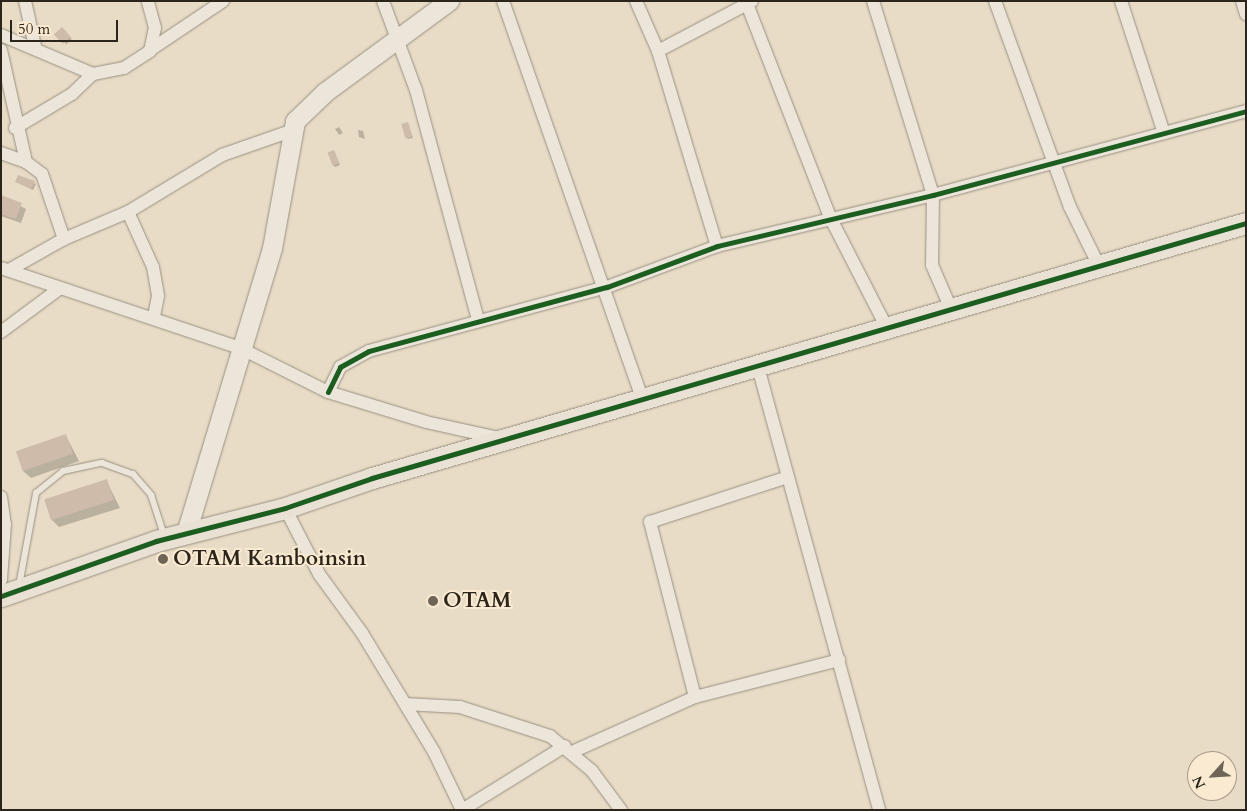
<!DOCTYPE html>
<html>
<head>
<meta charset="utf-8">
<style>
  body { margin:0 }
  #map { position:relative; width:1247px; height:811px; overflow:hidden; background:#e9dcc6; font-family:Cardo,serif }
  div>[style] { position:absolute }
  .shadow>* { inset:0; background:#0003; transform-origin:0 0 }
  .building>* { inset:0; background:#cebbaa; transform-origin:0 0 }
  .roads { filter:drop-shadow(0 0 1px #989082) drop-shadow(0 0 1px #989082) }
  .lane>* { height:6px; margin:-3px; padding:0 3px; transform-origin:3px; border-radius:3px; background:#ece5da }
  .street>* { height:12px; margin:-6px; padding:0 6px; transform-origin:6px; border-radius:6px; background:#ece5da }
  .secondary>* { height:19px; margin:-9.5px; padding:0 9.5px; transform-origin:9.5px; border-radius:9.5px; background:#ece5da }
  .primary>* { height:21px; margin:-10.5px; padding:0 10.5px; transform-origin:10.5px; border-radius:10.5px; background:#e9e1d4 }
  .cycleway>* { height:5px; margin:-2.5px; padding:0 2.5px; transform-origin:2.5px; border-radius:2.5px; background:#1b5e20 }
  .dots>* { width:14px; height:14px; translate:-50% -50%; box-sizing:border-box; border:2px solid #faead1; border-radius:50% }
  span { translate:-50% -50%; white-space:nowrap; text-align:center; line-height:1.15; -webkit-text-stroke:4px #faead1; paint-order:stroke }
  .poi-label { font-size:21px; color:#2c251b; font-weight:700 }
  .left { translate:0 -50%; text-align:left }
  .frame { position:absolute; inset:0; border:2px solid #2c251b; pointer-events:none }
  .north { position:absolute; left:1187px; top:751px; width:50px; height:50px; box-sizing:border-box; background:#faead1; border:1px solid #a89b88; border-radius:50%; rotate:244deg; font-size:14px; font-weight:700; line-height:20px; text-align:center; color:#2c251b }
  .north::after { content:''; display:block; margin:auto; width:18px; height:22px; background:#6e6557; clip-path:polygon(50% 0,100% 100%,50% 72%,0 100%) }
  .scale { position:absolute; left:10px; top:20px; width:108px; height:22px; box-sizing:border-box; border:2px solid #2c251b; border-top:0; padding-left:6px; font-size:15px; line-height:18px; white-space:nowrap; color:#2c251b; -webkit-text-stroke:4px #faead1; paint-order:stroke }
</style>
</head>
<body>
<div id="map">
  <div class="shadow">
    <i style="left:62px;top:29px;width:14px;height:8px;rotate:45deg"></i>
    <i style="clip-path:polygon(408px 123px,413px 138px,408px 139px,406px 137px)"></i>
    <i style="clip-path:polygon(339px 127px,343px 133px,339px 135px,335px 129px)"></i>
    <i style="clip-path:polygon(358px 130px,363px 131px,365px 139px,359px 137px)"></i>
    <i style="clip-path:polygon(334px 151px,340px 165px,335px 167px,333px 165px)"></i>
    <i style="clip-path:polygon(17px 182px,34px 183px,36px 184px,33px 190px)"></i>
    <i style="clip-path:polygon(1px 196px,26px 209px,21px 223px,1px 216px)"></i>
    <i style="clip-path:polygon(66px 436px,79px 461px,31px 478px,23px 471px,17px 452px)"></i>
    <i style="clip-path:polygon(106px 480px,120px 508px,59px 527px,52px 520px,46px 499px)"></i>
  </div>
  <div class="building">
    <i style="left:62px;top:27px;width:13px;height:11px;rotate:48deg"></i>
    <i style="left:408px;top:122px;width:15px;height:7px;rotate:74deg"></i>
    <i style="left:334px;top:150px;width:14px;height:7px;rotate:69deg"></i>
    <i style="clip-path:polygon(18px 175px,35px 181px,31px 189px,15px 182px)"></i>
    <i style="clip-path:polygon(1px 195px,22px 203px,16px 219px,1px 214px)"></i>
    <i style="left:66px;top:434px;width:21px;height:53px;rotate:71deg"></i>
    <i style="left:107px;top:479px;width:22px;height:66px;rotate:72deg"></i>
  </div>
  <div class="roads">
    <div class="lane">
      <i style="left:19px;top:586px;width:95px;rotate:-79.6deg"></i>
      <i style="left:36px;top:493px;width:35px;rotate:-39deg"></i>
      <i style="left:63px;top:471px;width:40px;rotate:-12deg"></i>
      <i style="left:102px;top:463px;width:33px;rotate:20deg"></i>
      <i style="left:133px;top:474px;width:28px;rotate:49deg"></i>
      <i style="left:151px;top:495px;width:42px;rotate:72deg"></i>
    </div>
    <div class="street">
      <i style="left:25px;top:1px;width:46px;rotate:77.5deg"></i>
      <i style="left:383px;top:1px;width:95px;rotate:69.7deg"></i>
      <i style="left:416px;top:90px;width:237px;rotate:74.9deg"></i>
      <i style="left:503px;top:1px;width:423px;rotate:70.7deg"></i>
      <i style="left:636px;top:1px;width:55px;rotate:66.3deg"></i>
      <i style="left:658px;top:51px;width:101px;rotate:-27.8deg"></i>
      <i style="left:752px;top:1px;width:6px;rotate:149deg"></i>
      <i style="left:747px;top:4px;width:231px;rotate:68.7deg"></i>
      <i style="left:831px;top:219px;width:123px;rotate:62.8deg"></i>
      <i style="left:873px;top:1px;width:203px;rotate:72.8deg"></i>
      <i style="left:933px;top:195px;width:70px;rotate:90.8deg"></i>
      <i style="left:932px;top:265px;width:48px;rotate:66.6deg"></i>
      <i style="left:995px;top:1px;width:219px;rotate:70deg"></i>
      <i style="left:1070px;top:207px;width:66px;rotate:63.8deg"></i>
      <i style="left:1121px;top:1px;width:139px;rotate:72deg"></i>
      <i style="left:1242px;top:1px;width:14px;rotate:73deg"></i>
      <i style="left:1px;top:35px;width:100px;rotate:23deg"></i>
      <i style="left:1px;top:50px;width:115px;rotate:77.4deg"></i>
      <i style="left:26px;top:162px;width:20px;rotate:37deg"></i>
      <i style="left:42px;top:174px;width:69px;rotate:71.3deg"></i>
      <i style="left:150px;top:50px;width:88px;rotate:-33.9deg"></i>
      <i style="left:658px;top:51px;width:204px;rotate:73.2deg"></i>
      <i style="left:15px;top:128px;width:66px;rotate:-30.8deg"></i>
      <i style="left:72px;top:94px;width:29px;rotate:-44deg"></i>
      <i style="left:93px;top:74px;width:32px;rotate:-11deg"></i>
      <i style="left:124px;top:68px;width:31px;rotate:-33deg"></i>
      <i style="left:150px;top:51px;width:24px;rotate:-78deg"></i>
      <i style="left:155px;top:28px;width:28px;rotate:-105deg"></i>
      <i style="left:1px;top:153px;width:27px;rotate:20deg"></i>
      <i style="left:128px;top:212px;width:60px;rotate:65.6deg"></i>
      <i style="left:153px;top:267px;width:29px;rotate:80deg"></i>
      <i style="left:158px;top:296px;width:20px;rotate:101deg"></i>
      <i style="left:1px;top:268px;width:252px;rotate:18.5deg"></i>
      <i style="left:240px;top:348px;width:98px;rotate:26.6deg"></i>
      <i style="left:328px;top:392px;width:102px;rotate:17deg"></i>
      <i style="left:426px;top:422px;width:75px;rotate:12.4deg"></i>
      <i style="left:9px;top:270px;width:63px;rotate:-29.4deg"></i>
      <i style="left:64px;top:239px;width:69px;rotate:-22.9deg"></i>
      <i style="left:128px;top:212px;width:110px;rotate:-31.2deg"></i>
      <i style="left:222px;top:155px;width:73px;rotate:-19.2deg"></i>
      <i style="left:1px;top:332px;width:72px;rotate:-36.6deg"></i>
      <i style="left:758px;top:367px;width:459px;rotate:74.7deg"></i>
      <i style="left:328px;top:392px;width:28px;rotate:-64deg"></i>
      <i style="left:340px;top:367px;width:33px;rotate:-29deg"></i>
      <i style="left:369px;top:351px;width:246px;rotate:-15.1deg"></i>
      <i style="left:607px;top:287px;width:117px;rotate:-20.4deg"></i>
      <i style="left:717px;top:246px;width:222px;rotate:-13.3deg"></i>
      <i style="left:933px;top:195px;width:324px;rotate:-15deg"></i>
      <i style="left:1px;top:497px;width:27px;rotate:82deg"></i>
      <i style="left:5px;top:524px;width:56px;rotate:94.1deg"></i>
      <i style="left:285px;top:508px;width:74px;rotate:62.7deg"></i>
      <i style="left:319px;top:574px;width:73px;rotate:53.9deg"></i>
      <i style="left:362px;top:633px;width:139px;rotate:58.8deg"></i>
      <i style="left:434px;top:752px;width:64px;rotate:64.2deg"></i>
      <i style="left:695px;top:697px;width:181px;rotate:-104.4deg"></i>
      <i style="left:650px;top:522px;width:145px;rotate:-18.1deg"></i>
      <i style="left:405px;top:704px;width:55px;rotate:3.1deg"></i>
      <i style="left:460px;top:707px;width:95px;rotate:17.9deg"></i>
      <i style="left:550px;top:736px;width:55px;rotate:39.8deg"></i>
      <i style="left:592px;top:771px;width:49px;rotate:53.4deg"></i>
      <i style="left:572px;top:752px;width:135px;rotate:-24.1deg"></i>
      <i style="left:695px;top:697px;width:149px;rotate:-14.4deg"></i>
      <i style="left:462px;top:810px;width:121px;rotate:-31.9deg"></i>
    </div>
    <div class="secondary">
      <i style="left:186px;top:533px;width:298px;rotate:-73.2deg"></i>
      <i style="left:272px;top:248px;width:129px;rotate:-79.7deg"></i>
      <i style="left:295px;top:121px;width:42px;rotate:-44deg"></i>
      <i style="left:325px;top:92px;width:154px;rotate:-36.3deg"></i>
    </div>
    <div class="primary">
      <i style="left:1px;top:596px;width:164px;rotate:-19.5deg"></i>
      <i style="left:156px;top:541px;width:133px;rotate:-14.3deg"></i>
      <i style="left:285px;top:508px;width:92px;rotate:-19deg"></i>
      <i style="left:372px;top:478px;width:910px;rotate:-16.27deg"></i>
    </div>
  </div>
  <div class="cycleway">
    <i style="left:328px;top:392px;width:28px;rotate:-64deg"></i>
    <i style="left:340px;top:367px;width:33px;rotate:-29deg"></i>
    <i style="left:369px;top:351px;width:246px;rotate:-15.1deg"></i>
    <i style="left:607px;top:287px;width:117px;rotate:-20.4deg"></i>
    <i style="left:717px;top:246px;width:222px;rotate:-13.3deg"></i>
    <i style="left:933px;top:195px;width:324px;rotate:-15deg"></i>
    <i style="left:1px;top:596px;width:164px;rotate:-19.5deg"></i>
    <i style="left:156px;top:541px;width:133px;rotate:-14.3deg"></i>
    <i style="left:285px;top:508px;width:92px;rotate:-19deg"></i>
    <i style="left:372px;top:478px;width:910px;rotate:-16.27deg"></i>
  </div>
  <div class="dots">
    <i style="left:163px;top:559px;background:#6e6557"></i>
    <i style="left:433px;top:601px;background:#6e6557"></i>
  </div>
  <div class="poi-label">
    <span class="left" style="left:173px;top:559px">OTAM Kamboinsin</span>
    <span class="left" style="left:443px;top:601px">OTAM</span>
  </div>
  <div class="frame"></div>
  <div class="north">N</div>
  <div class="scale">50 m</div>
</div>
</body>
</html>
